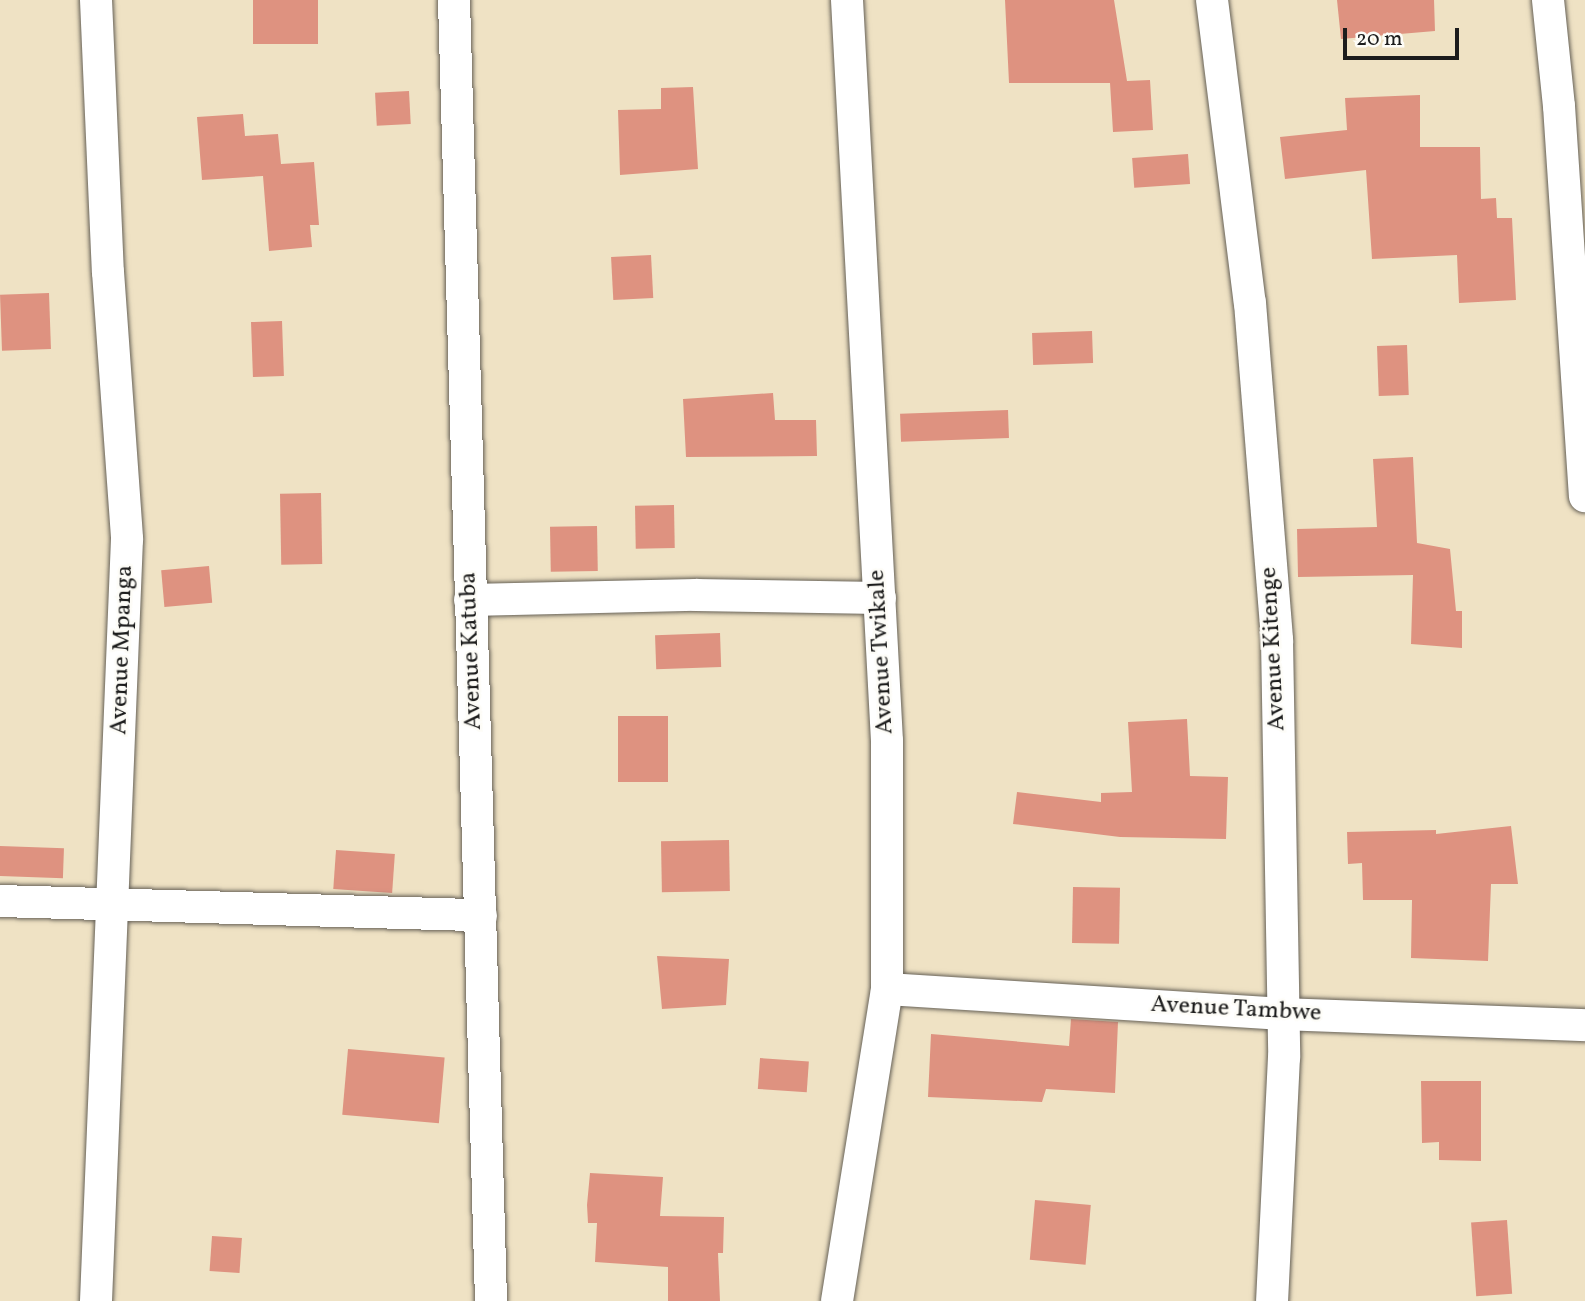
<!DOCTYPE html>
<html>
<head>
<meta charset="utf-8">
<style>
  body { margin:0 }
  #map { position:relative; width:1585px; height:1301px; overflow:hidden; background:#efe2c4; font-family:Vollkorn,serif }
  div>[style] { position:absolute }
  .building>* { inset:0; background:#de9280; transform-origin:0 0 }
  .roads { filter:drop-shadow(0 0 2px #666157) drop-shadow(0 0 2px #666157) }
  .street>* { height:32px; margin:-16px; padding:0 16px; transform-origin:16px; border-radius:16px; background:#fff }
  span { translate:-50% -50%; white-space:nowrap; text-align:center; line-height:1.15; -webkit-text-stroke:5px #fdfcf7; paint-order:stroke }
  .street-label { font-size:24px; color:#1c1c1c }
  .scale { position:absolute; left:1343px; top:28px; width:116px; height:32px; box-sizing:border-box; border:4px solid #1c1c1c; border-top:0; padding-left:9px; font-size:21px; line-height:24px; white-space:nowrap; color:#1c1c1c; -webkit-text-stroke:5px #fdfcf7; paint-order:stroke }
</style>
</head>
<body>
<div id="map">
  <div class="building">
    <i style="left:253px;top:0;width:65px;height:44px"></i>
    <i style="clip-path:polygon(1005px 0,1114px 0,1127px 81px,1150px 80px,1153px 130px,1113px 132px,1110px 83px,1009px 83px)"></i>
    <i style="clip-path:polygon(1337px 0,1434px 0,1435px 31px,1341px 39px)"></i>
    <i style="clip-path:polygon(693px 87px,698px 169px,620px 175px,618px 110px,661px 109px,661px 88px)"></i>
    <i style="left:409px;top:91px;width:33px;height:34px;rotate:87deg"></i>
    <i style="clip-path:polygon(1420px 95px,1420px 147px,1480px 147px,1481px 199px,1496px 198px,1497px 218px,1512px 218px,1516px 300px,1459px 303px,1457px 255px,1372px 259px,1366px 170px,1285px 179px,1280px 137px,1347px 130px,1345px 98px)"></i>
    <i style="clip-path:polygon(243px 114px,245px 136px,278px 134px,281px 164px,314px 162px,319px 225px,310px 225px,312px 247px,269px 251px,263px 176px,202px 180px,197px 117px)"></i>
    <i style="left:1188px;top:154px;width:30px;height:56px;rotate:86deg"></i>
    <i style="left:651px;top:255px;width:43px;height:40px;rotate:87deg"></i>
    <i style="left:49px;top:293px;width:56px;height:49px;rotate:88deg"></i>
    <i style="left:282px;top:321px;width:55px;height:31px;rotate:88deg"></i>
    <i style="left:1092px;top:331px;width:32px;height:60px;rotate:88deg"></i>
    <i style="left:1407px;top:345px;width:50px;height:30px;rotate:88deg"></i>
    <i style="clip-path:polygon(773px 393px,775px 420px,816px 420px,817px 456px,686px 457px,683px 399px)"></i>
    <i style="left:1008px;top:410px;width:28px;height:108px;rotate:88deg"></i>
    <i style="clip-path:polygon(1413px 457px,1417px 543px,1450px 549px,1456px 611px,1462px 611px,1462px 648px,1411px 644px,1413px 575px,1298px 577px,1297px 529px,1377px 527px,1373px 459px)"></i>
    <i style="left:321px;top:493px;width:71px;height:41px;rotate:89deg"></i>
    <i style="left:674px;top:505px;width:43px;height:39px;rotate:89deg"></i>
    <i style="left:597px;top:526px;width:45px;height:47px;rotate:89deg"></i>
    <i style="left:209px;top:566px;width:37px;height:48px;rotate:85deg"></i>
    <i style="left:720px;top:633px;width:34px;height:65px;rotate:88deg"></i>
    <i style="left:668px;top:716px;width:66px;height:50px;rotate:90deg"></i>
    <i style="clip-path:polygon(1187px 719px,1190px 776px,1228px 777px,1226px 839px,1120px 837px,1013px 824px,1017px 792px,1101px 802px,1101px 793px,1132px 792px,1128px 722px)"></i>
    <i style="clip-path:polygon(1511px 826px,1518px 884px,1491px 884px,1488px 961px,1411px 958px,1412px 900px,1363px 900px,1362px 863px,1348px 864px,1347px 832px,1436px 830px,1436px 834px)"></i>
    <i style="left:729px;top:840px;width:51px;height:68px;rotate:89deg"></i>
    <i style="left:0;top:846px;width:64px;height:30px;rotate:2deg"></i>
    <i style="left:336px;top:850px;width:59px;height:39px;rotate:4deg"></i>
    <i style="left:1073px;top:887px;width:47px;height:56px;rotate:1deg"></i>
    <i style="clip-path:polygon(657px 956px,729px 959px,726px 1005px,662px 1009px)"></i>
    <i style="clip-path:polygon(1071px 1019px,1118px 1022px,1115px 1093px,1046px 1089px,1042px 1102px,928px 1097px,931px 1034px,1069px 1046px)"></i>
    <i style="left:348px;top:1049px;width:97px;height:66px;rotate:5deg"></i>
    <i style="left:760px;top:1058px;width:49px;height:31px;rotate:4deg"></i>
    <i style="clip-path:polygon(1421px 1081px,1481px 1081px,1481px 1161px,1439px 1160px,1439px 1142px,1422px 1143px)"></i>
    <i style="clip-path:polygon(590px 1173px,663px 1177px,660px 1216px,724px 1217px,723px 1253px,718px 1253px,720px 1301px,668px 1301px,668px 1267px,595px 1262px,597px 1223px,588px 1223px,587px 1205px)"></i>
    <i style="left:1035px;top:1200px;width:56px;height:60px;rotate:5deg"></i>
    <i style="left:1507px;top:1220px;width:74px;height:36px;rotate:86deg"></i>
    <i style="left:212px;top:1236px;width:30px;height:35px;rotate:4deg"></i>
  </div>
  <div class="roads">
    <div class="street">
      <i style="left:96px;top:0;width:272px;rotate:87.5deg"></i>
      <i style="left:108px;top:272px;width:268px;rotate:85.9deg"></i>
      <i style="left:127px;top:539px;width:763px;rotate:92.33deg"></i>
      <i style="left:454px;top:0;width:1302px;rotate:88.37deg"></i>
      <i style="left:1212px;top:0;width:305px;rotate:82.9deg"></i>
      <i style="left:1250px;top:303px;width:338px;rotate:85.4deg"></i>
      <i style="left:1277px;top:640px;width:417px;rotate:89deg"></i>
      <i style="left:1284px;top:1057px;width:244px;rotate:92.8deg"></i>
      <i style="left:1548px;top:0;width:107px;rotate:84.1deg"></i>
      <i style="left:1559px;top:106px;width:391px;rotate:86.2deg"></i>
      <i style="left:470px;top:600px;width:226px;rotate:-1.3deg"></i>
      <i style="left:696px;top:595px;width:184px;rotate:0.9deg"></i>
      <i style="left:0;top:901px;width:481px;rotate:1.7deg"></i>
      <i style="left:887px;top:989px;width:397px;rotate:3.6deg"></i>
      <i style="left:1283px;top:1014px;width:302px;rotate:2.1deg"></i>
      <i style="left:837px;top:1301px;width:316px;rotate:-80.9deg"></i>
      <i style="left:887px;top:989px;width:248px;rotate:-90deg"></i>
      <i style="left:887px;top:741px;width:742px;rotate:-93.09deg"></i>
    </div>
  </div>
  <div class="street-label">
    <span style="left:1274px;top:649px;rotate:-93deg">Avenue Kitenge</span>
    <span style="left:123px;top:650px;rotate:-88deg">Avenue Mpanga</span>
    <span style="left:472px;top:651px;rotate:-92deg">Avenue Katuba</span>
    <span style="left:882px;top:652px;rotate:-93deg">Avenue Twikale</span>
    <span style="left:1236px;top:1010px;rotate:3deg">Avenue Tambwe</span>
  </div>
  <div class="scale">20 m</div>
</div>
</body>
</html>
